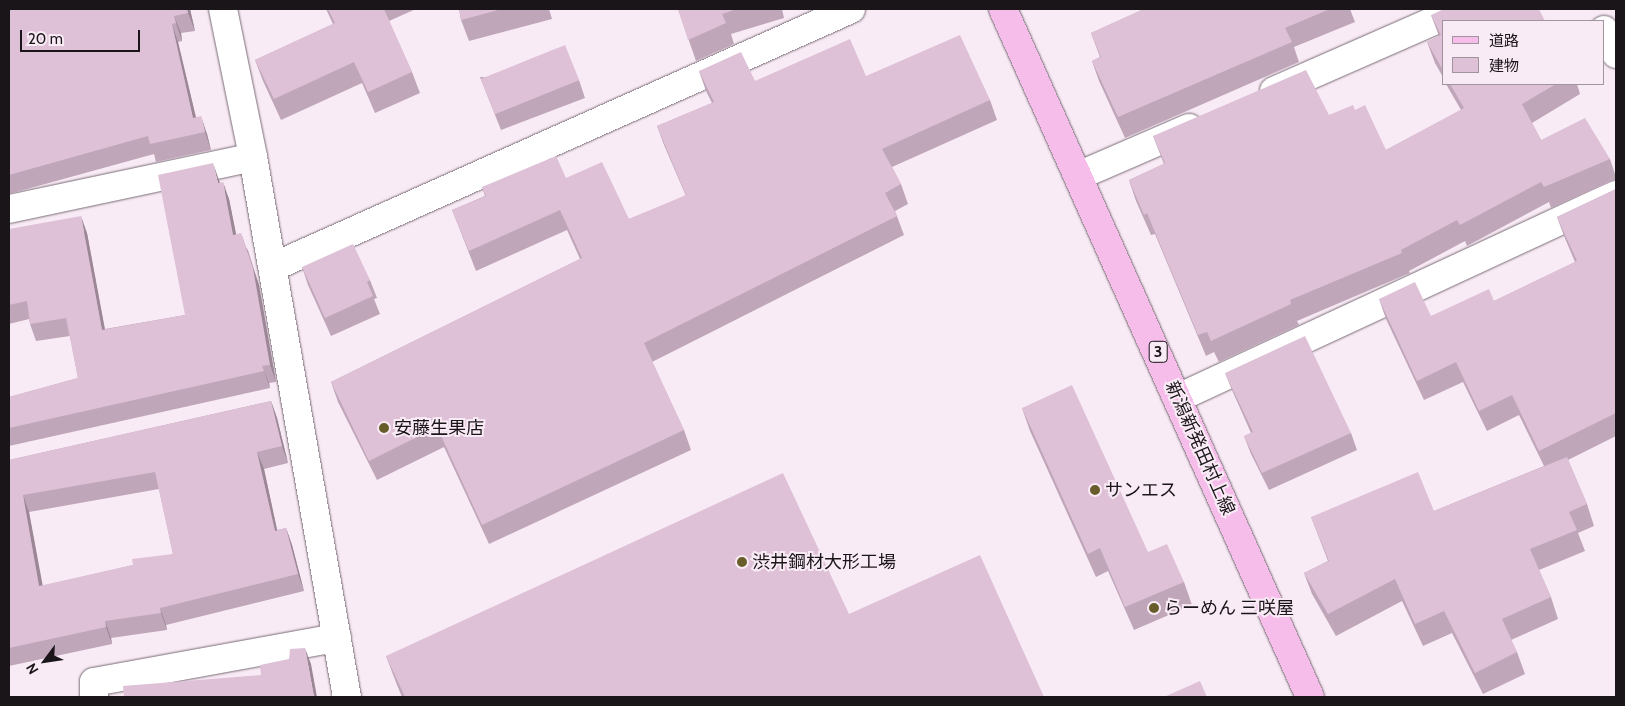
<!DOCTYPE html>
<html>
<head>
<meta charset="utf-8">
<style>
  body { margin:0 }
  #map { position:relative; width:1625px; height:706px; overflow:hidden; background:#f9ebf6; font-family:Cabin,"Noto Sans JP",sans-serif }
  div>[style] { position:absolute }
  .roads { filter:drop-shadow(0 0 1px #786b74) drop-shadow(0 0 1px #786b74) }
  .street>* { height:28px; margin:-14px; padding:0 14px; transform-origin:14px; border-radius:14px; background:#fff }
  .primary>* { height:28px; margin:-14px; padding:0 14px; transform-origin:14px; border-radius:14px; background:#f6bdeb }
  .wall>* { inset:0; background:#bfa6b9 }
  .shaded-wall>* { inset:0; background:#9b8796 }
  .building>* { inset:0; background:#dec1d7; transform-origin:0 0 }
  .dots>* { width:14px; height:14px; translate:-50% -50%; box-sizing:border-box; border:2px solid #f9ebf6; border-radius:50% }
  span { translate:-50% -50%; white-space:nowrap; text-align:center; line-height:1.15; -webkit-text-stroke:4px #f9ebf6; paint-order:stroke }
  .shield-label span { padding:1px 4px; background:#f9ebf6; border:1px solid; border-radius:4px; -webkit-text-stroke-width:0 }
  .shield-label { font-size:16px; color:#1a1518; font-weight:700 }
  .poi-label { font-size:18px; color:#1a1518 }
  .left { translate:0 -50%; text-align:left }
  .street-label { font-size:18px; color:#1a1518 }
  .frame { position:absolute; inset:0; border:10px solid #1a1518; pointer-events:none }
  .legend { position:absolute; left:1442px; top:20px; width:162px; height:65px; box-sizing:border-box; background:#f9ebf6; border:1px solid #a0959d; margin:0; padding:6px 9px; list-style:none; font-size:15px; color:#1a1518 }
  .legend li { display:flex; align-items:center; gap:10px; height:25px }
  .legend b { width:25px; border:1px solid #a0959d }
  .north { position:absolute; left:20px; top:636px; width:50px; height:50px; -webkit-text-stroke:4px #f9ebf6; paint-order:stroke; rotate:239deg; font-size:14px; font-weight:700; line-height:20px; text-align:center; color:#1a1518 }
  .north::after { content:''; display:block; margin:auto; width:18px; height:22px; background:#1a1518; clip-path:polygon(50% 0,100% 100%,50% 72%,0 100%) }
  .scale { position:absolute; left:20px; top:30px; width:120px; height:22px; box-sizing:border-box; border:2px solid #1a1518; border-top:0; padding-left:6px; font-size:15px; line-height:18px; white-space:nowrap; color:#1a1518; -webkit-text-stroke:4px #f9ebf6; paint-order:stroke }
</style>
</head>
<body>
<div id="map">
  <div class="roads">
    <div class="street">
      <i style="left:223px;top:9px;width:151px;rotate:78.5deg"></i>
      <i style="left:253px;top:157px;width:548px;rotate:80.13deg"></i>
      <i style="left:1604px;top:30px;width:27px;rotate:63deg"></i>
      <i style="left:1274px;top:91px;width:204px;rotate:-23.7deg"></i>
      <i style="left:1078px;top:176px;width:121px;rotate:-23.4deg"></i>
      <i style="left:9px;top:209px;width:249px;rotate:-12deg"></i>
      <i style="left:273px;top:267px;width:633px;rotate:-24.05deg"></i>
      <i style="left:1178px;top:398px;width:483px;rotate:-24.9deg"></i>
      <i style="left:94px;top:697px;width:15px;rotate:-90deg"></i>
      <i style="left:94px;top:682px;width:247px;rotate:-10.3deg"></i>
    </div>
    <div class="primary">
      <i style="left:1003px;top:9px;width:753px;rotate:65.95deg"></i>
    </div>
  </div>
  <div class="wall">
    <i style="clip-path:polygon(9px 9px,190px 9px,195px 31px,181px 33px,182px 41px,178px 42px,196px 117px,207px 134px,211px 150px,156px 162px,154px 154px,9px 194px)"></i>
    <i style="clip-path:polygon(326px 9px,416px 9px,389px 21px,412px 72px,420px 93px,375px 113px,362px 83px,281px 120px,263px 81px,255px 60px,333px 24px)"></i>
    <i style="clip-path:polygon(459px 9px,549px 9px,552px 19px,469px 41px,461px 20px)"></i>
    <i style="clip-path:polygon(678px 9px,782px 9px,784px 18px,731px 34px,734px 44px,696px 61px)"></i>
    <i style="clip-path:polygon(1144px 9px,1350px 9px,1355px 22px,1294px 47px,1299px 62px,1125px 138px,1099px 81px,1092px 61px,1100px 57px,1091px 33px)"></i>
    <i style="clip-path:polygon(1431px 15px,1444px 21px,1444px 79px,1435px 63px,1427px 42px,1439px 36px)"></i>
    <i style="clip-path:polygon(699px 71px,755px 81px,866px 76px,990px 100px,997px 120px,892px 167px,901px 184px,908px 204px,895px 211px,904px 235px,652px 362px,684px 430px,691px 450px,489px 544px,444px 447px,377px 480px,338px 402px,331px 382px,580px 259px,567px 230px,476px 271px,460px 230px,452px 210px,485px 196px,482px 187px,566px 178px,629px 219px,686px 196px,664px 145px,657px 126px,712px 103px,706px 91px)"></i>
    <i style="clip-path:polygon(480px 77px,579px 80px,585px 98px,501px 130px)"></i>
    <i style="clip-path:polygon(1446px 84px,1577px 84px,1580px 94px,1532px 123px,1541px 140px,1610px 159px,1616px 177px,1616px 180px,1551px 208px,1549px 202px,1467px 246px,1465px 241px,1409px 271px,1410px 273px,1297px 321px,1299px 325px,1219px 362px,1214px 352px,1206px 356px,1155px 234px,1151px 235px,1136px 201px,1129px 180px,1164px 164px,1153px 136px,1329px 115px,1355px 110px,1386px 150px,1461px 110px)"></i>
    <i style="clip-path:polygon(219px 180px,220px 183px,229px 199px,236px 235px,248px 250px,259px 285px,276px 382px,269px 383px,270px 388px,9px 446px,9px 397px,78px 378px,70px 336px,36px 341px,30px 324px,29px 319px,9px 324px,9px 229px,87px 233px,105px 329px,185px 315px)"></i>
    <i style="clip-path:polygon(1616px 189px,1616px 436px,1568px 460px,1587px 504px,1594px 526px,1578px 533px,1585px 551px,1539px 570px,1551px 597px,1558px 619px,1511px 640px,1517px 652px,1525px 674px,1483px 694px,1452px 633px,1423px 646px,1402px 601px,1336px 636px,1312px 594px,1304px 573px,1328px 561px,1311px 517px,1434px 511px,1544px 466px,1519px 415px,1487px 431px,1463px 382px,1424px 400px,1386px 319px,1379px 299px,1431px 316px,1494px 301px,1575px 262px,1564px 236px,1557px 217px)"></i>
    <i style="clip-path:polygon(302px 267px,370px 280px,377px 298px,374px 299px,380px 314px,331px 336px,308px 285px)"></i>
    <i style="clip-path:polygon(1225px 373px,1351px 433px,1357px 450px,1269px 490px,1251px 454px,1244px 436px,1251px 433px,1232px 390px)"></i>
    <i style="clip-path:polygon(evenodd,271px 401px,277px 418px,288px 463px,264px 469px,277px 530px,286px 528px,292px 545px,304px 591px,166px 625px,167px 630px,111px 638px,112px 644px,9px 666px,9px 460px,271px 401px,159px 489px,173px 554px,133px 565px,42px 586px,29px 512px,159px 489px)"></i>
    <i style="clip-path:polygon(1022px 408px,1148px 552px,1184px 582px,1192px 605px,1134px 630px,1108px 571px,1096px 577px,1030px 431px)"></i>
    <i style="clip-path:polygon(849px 614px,1044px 697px,402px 697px,397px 685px,386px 656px)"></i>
  </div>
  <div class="shaded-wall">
    <i style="clip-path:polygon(187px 9px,190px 9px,195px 31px,188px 13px)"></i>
    <i style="clip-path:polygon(174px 16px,181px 33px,182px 41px,176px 23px)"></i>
    <i style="clip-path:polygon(172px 24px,178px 42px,200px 135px,193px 118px)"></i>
    <i style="clip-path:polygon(201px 116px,207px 134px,211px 150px,205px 132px)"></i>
    <i style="clip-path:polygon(213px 163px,219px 180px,224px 200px,218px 183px)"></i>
    <i style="clip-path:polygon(223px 182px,229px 199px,240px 253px,233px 235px)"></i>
    <i style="clip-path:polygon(81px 216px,87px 233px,108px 347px,102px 330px)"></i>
    <i style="clip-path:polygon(241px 233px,259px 285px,276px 382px,270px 365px)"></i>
    <i style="clip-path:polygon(262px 366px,269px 383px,270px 388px,264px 371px)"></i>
    <i style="clip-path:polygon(271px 401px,277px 418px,288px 463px,282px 446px)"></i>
    <i style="clip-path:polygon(257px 452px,264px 469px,281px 548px,275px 531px)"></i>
    <i style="clip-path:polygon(23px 495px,29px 512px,46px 603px,39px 586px)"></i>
    <i style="clip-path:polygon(286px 528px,292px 545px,304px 591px,298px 574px)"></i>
    <i style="clip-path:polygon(160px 608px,166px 625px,167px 630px,161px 613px)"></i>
    <i style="clip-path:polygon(105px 621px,111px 638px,112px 644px,106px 627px)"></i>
    <i style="clip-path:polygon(305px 648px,311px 664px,317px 697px,314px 697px)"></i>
  </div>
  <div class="building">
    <i style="clip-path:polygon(9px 9px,187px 9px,188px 13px,174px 16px,176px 23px,172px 24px,193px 118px,201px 116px,205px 132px,150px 144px,148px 136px,9px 175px)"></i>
    <i style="clip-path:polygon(328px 9px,384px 9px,412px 72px,368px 92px,354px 62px,274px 99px,255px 60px,335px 23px)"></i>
    <i style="clip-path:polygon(459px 9px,502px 9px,461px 20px)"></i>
    <i style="clip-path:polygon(678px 9px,737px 9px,722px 14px,726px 23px,688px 40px)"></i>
    <i style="clip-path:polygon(1144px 9px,1330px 9px,1285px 28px,1292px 42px,1118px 117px,1092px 61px,1101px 57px,1091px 33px)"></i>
    <i style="clip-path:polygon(1444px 9px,1539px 9px,1545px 21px,1444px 21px,1444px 72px,1427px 42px,1441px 35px,1431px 15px)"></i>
    <i style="clip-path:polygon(960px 35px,990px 100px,882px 149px,901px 184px,885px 193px,897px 216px,644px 343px,684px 430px,482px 525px,437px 427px,369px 461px,331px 382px,582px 258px,560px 210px,469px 251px,452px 210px,486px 196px,482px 187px,556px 156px,566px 178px,602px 162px,629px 219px,686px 195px,657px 126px,714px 102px,699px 71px,741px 52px,755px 81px,850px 39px,866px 76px)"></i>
    <i style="left:565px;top:45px;width:38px;height:91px;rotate:68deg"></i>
    <i style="clip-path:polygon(1306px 70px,1329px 115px,1353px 105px,1355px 110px,1365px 105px,1386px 150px,1464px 108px,1450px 84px,1556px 84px,1522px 104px,1541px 140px,1585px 118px,1610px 159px,1544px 187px,1541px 182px,1460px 225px,1457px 220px,1401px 250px,1402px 253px,1290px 300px,1291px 304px,1211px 341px,1207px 332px,1198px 335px,1147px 213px,1144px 215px,1129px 180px,1165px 163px,1153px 136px)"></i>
    <i style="clip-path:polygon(213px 163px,218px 183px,223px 182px,233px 235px,241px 233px,253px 268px,270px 365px,262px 366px,264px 371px,9px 428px,9px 397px,78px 378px,66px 318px,30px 324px,27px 301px,9px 305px,9px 229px,81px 216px,102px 330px,185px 315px,158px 175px)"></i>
    <i style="clip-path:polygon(1616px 189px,1616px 413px,1539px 451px,1512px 395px,1479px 411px,1456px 362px,1417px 381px,1379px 299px,1415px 282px,1431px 316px,1489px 289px,1494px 301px,1577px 261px,1557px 217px)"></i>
    <i style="clip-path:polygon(353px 244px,370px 280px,367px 282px,373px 296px,325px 318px,302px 267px)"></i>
    <i style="clip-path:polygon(1305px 336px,1351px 433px,1262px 473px,1244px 436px,1253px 432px,1225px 373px)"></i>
    <i style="clip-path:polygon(1072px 385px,1148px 552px,1167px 544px,1184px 582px,1125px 607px,1100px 548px,1088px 554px,1022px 408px)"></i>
    <i style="clip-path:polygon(evenodd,271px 401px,282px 446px,257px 452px,275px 531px,286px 528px,298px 574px,160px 608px,161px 613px,105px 621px,106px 627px,9px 648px,9px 460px,271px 401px,155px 472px,173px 554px,132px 559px,133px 565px,39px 586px,23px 495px,155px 472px)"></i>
    <i style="clip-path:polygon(1567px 457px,1587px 504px,1569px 512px,1577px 530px,1530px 549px,1551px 597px,1502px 619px,1517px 652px,1475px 673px,1444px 611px,1415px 624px,1395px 579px,1328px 614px,1304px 573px,1329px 561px,1311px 517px,1418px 472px,1434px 511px)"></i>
    <i style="clip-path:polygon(783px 473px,849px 614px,980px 555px,1044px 697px,405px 697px,386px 656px)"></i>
    <i style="clip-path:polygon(305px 648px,314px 697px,124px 697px,123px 686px,261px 675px,260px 665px,289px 659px,290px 649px)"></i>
    <i style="clip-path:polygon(1200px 681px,1207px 697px,1164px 697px)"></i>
  </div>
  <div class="dots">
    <i style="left:384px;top:428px;background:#685d2a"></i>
    <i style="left:1095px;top:490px;background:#685d2a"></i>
    <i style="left:742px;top:562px;background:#685d2a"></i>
    <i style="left:1154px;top:608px;background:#685d2a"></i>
  </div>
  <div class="shield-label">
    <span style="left:1158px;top:352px">3</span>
  </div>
  <div class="poi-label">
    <span class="left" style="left:394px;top:428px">安藤生果店</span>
    <span class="left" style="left:1105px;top:490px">サンエス</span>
    <span class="left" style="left:752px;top:562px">渋井鋼材大形工場</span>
    <span class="left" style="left:1164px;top:608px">らーめん 三咲屋</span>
  </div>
  <div class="street-label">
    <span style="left:1200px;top:448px;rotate:66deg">新潟新発田村上線</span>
  </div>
  <div class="frame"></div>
  <ul class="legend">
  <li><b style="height:6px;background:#f6bdeb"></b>道路</li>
  <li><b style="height:14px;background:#dec1d7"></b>建物</li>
  </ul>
  <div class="north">N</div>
  <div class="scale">20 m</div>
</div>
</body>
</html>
